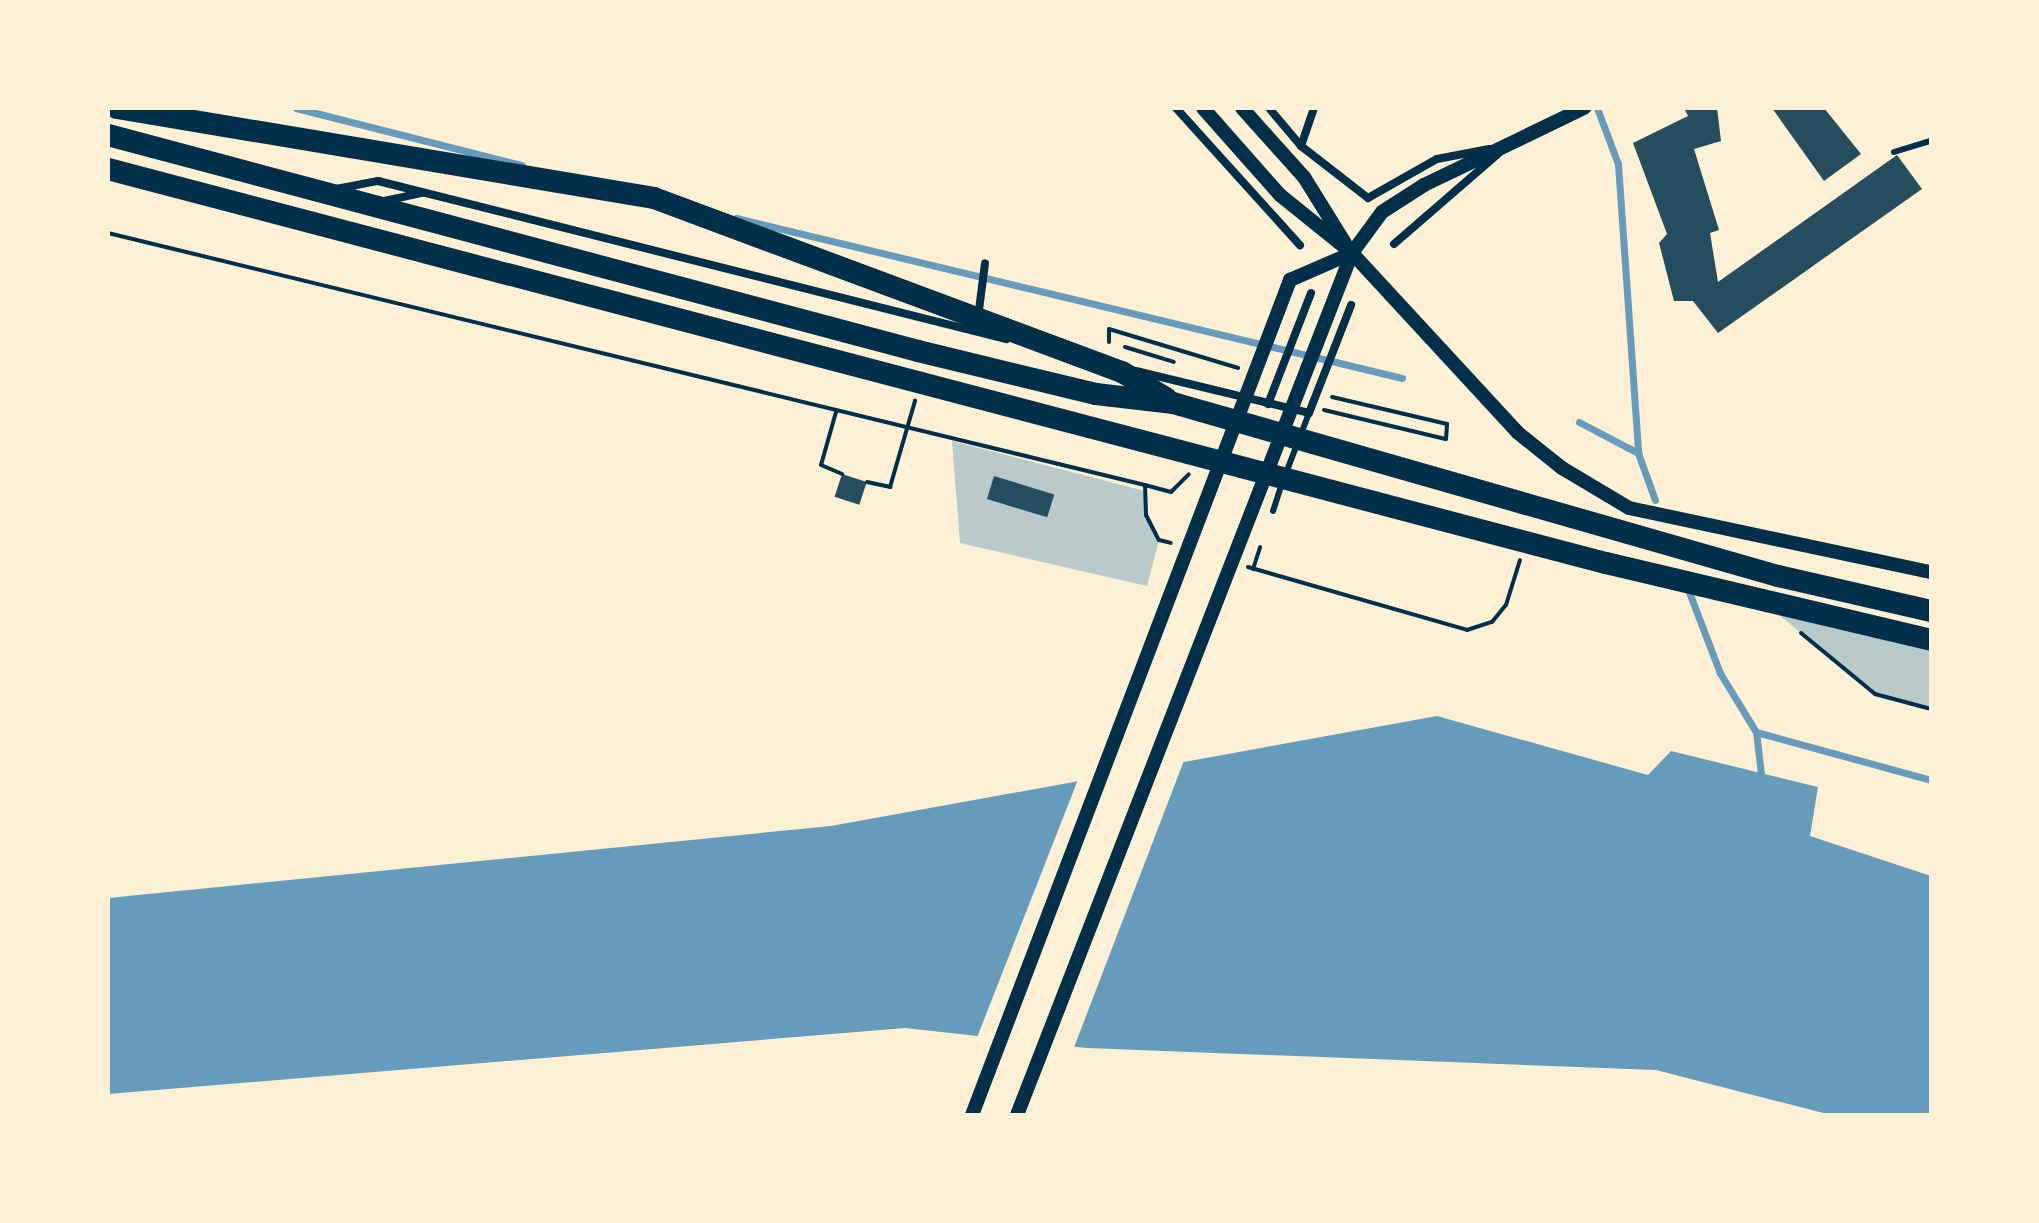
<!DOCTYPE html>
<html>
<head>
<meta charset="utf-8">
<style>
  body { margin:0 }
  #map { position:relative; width:2039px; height:1223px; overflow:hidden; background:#fdf0d5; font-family:Arial,sans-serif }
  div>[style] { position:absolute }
  .green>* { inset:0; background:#b9caca }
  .water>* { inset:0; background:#669bbc }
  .pier>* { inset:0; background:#fdf0d5 }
  .stream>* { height:7px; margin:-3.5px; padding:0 3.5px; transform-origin:3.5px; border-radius:3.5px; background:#669bbc }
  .building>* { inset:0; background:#264d5e; transform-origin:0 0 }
  .path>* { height:4px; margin:-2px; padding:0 2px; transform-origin:2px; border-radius:2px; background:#003049 }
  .service>* { height:6px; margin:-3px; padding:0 3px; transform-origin:3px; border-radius:3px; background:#003049 }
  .minor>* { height:8px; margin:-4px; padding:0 4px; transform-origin:4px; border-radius:4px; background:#003049 }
  .tertiary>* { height:14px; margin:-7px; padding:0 7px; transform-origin:7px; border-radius:7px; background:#003049 }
  .trunk>* { height:22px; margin:-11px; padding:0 11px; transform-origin:11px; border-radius:11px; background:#003049 }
  span { translate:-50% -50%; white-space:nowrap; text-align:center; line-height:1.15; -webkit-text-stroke:7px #fdf0d5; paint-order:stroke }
  .frame { position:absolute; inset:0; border:110px solid #fdf0d5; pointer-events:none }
</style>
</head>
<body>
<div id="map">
  <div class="green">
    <i style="clip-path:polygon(952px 441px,1145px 491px,1146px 515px,1159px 540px,1147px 586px,960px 543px)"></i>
    <i style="clip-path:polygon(1744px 586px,1931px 632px,1931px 709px,1875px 694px)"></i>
  </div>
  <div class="water">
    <i style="clip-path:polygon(1437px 716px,1648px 775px,1671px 751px,1818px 787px,1810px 836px,1931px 876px,1931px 1115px,1831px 1115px,1656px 1070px,1087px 1048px,905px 1028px,108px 1094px,108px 898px,831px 826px)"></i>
  </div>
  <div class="pier">
    <i style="clip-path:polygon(1185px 758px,1073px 1050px,976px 1040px,1079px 777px)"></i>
  </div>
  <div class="stream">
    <i style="left:296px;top:108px;width:233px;rotate:14.2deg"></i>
    <i style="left:1597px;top:108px;width:60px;rotate:69.4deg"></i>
    <i style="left:1618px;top:164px;width:290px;rotate:86deg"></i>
    <i style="left:1638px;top:453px;width:50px;rotate:70.1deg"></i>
    <i style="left:736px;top:218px;width:685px;rotate:13.51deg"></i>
    <i style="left:1579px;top:422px;width:67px;rotate:27.7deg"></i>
    <i style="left:1689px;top:592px;width:87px;rotate:69.1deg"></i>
    <i style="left:1720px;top:673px;width:69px;rotate:58.6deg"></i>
    <i style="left:1756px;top:732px;width:181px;rotate:15.3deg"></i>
    <i style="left:1756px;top:732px;width:50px;rotate:83.2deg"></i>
  </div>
  <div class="building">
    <i style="clip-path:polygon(1684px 108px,1717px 108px,1721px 141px,1694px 149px,1719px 230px,1710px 233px,1718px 282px,1897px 155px,1922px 189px,1718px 333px,1693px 301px,1674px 301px,1659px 243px,1667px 234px,1633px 143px,1688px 116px)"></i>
    <i style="clip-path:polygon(1772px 108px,1824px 108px,1861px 154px,1824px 181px)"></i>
    <i style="left:842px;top:474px;width:26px;height:24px;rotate:18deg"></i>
    <i style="left:994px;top:476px;width:63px;height:24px;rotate:17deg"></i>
  </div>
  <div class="path">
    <i style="left:108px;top:233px;width:1067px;rotate:13.66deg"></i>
    <i style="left:1145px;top:485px;width:30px;rotate:88deg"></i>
    <i style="left:1146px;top:515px;width:28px;rotate:63deg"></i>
    <i style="left:1159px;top:540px;width:12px;rotate:14deg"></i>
    <i style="left:1109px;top:342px;width:13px;rotate:-90deg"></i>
    <i style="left:1109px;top:329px;width:135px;rotate:16.8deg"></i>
    <i style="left:1125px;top:347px;width:51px;rotate:17deg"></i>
    <i style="left:1324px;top:410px;width:125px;rotate:13.4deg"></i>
    <i style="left:1446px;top:439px;width:15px;rotate:-86deg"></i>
    <i style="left:1447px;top:424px;width:118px;rotate:-166.8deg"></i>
    <i style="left:836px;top:412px;width:55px;rotate:105.8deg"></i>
    <i style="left:821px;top:465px;width:23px;rotate:23deg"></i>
    <i style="left:867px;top:482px;width:24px;rotate:12deg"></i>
    <i style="left:890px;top:487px;width:90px;rotate:-73.8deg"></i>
    <i style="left:1145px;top:485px;width:27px;rotate:15deg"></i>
    <i style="left:1171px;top:492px;width:25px;rotate:-45deg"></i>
    <i style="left:1248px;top:567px;width:228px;rotate:16deg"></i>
    <i style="left:1467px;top:630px;width:26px;rotate:-18deg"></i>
    <i style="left:1492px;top:622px;width:22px;rotate:-51deg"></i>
    <i style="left:1506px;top:605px;width:47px;rotate:-72.7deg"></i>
    <i style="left:1253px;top:569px;width:23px;rotate:-72deg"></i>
    <i style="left:1801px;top:633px;width:96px;rotate:39.5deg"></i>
    <i style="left:1875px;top:694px;width:58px;rotate:15deg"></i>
  </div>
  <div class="service">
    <i style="left:1894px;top:152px;width:39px;rotate:-17deg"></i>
    <i style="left:1286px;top:473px;width:64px;rotate:-69deg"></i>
    <i style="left:1273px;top:511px;width:28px;rotate:-72deg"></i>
  </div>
  <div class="minor">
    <i style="left:1176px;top:108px;width:185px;rotate:47.9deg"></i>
    <i style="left:1269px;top:108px;width:50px;rotate:49.9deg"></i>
    <i style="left:1301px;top:146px;width:85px;rotate:37.8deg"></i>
    <i style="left:1368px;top:198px;width:79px;rotate:-29.5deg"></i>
    <i style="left:1437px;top:159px;width:53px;rotate:-10.9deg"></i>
    <i style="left:1301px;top:146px;width:40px;rotate:-71.1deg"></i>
    <i style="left:336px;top:189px;width:43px;rotate:-10.8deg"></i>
    <i style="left:378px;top:181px;width:648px;rotate:14.12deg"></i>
    <i style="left:384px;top:201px;width:39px;rotate:-12deg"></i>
    <i style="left:1394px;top:244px;width:139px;rotate:-40.9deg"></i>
    <i style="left:979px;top:310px;width:47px;rotate:-82.7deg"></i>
    <i style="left:1136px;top:371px;width:178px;rotate:13.6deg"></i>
    <i style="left:1309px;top:413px;width:116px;rotate:-68.7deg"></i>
    <i style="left:1268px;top:404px;width:119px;rotate:-68.8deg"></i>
  </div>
  <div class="tertiary">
    <i style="left:1203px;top:108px;width:116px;rotate:48.5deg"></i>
    <i style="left:1280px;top:195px;width:92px;rotate:38.9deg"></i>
    <i style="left:1352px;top:253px;width:243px;rotate:47.3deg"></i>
    <i style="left:1517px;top:432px;width:58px;rotate:38.7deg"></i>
    <i style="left:1562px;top:468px;width:78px;rotate:30.8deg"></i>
    <i style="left:1629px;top:508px;width:309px;rotate:12deg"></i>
    <i style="left:1242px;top:108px;width:93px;rotate:48.1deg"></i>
    <i style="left:1304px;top:177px;width:78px;rotate:58.2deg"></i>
    <i style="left:972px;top:1115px;width:894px;rotate:-69.15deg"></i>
    <i style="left:1290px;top:280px;width:68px;rotate:-23.5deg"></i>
    <i style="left:1017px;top:1115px;width:925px;rotate:-68.76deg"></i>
    <i style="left:1352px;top:253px;width:51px;rotate:-53.8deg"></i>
    <i style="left:1382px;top:212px;width:50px;rotate:-32.7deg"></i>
    <i style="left:1424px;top:185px;width:178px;rotate:-25.7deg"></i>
  </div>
  <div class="trunk">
    <i style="left:117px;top:108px;width:544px;rotate:9.51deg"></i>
    <i style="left:654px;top:198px;width:499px;rotate:20.4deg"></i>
    <i style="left:1122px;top:372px;width:51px;rotate:30.6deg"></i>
    <i style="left:108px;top:135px;width:838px;rotate:14.93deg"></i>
    <i style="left:918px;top:351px;width:183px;rotate:13.6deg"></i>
    <i style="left:1096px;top:394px;width:78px;rotate:6.7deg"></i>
    <i style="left:1173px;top:403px;width:629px;rotate:15.96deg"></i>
    <i style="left:1778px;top:576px;width:157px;rotate:12.9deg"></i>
    <i style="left:108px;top:169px;width:1549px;rotate:14.74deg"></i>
    <i style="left:1606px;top:563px;width:334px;rotate:13.3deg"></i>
  </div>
  <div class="frame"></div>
</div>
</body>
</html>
